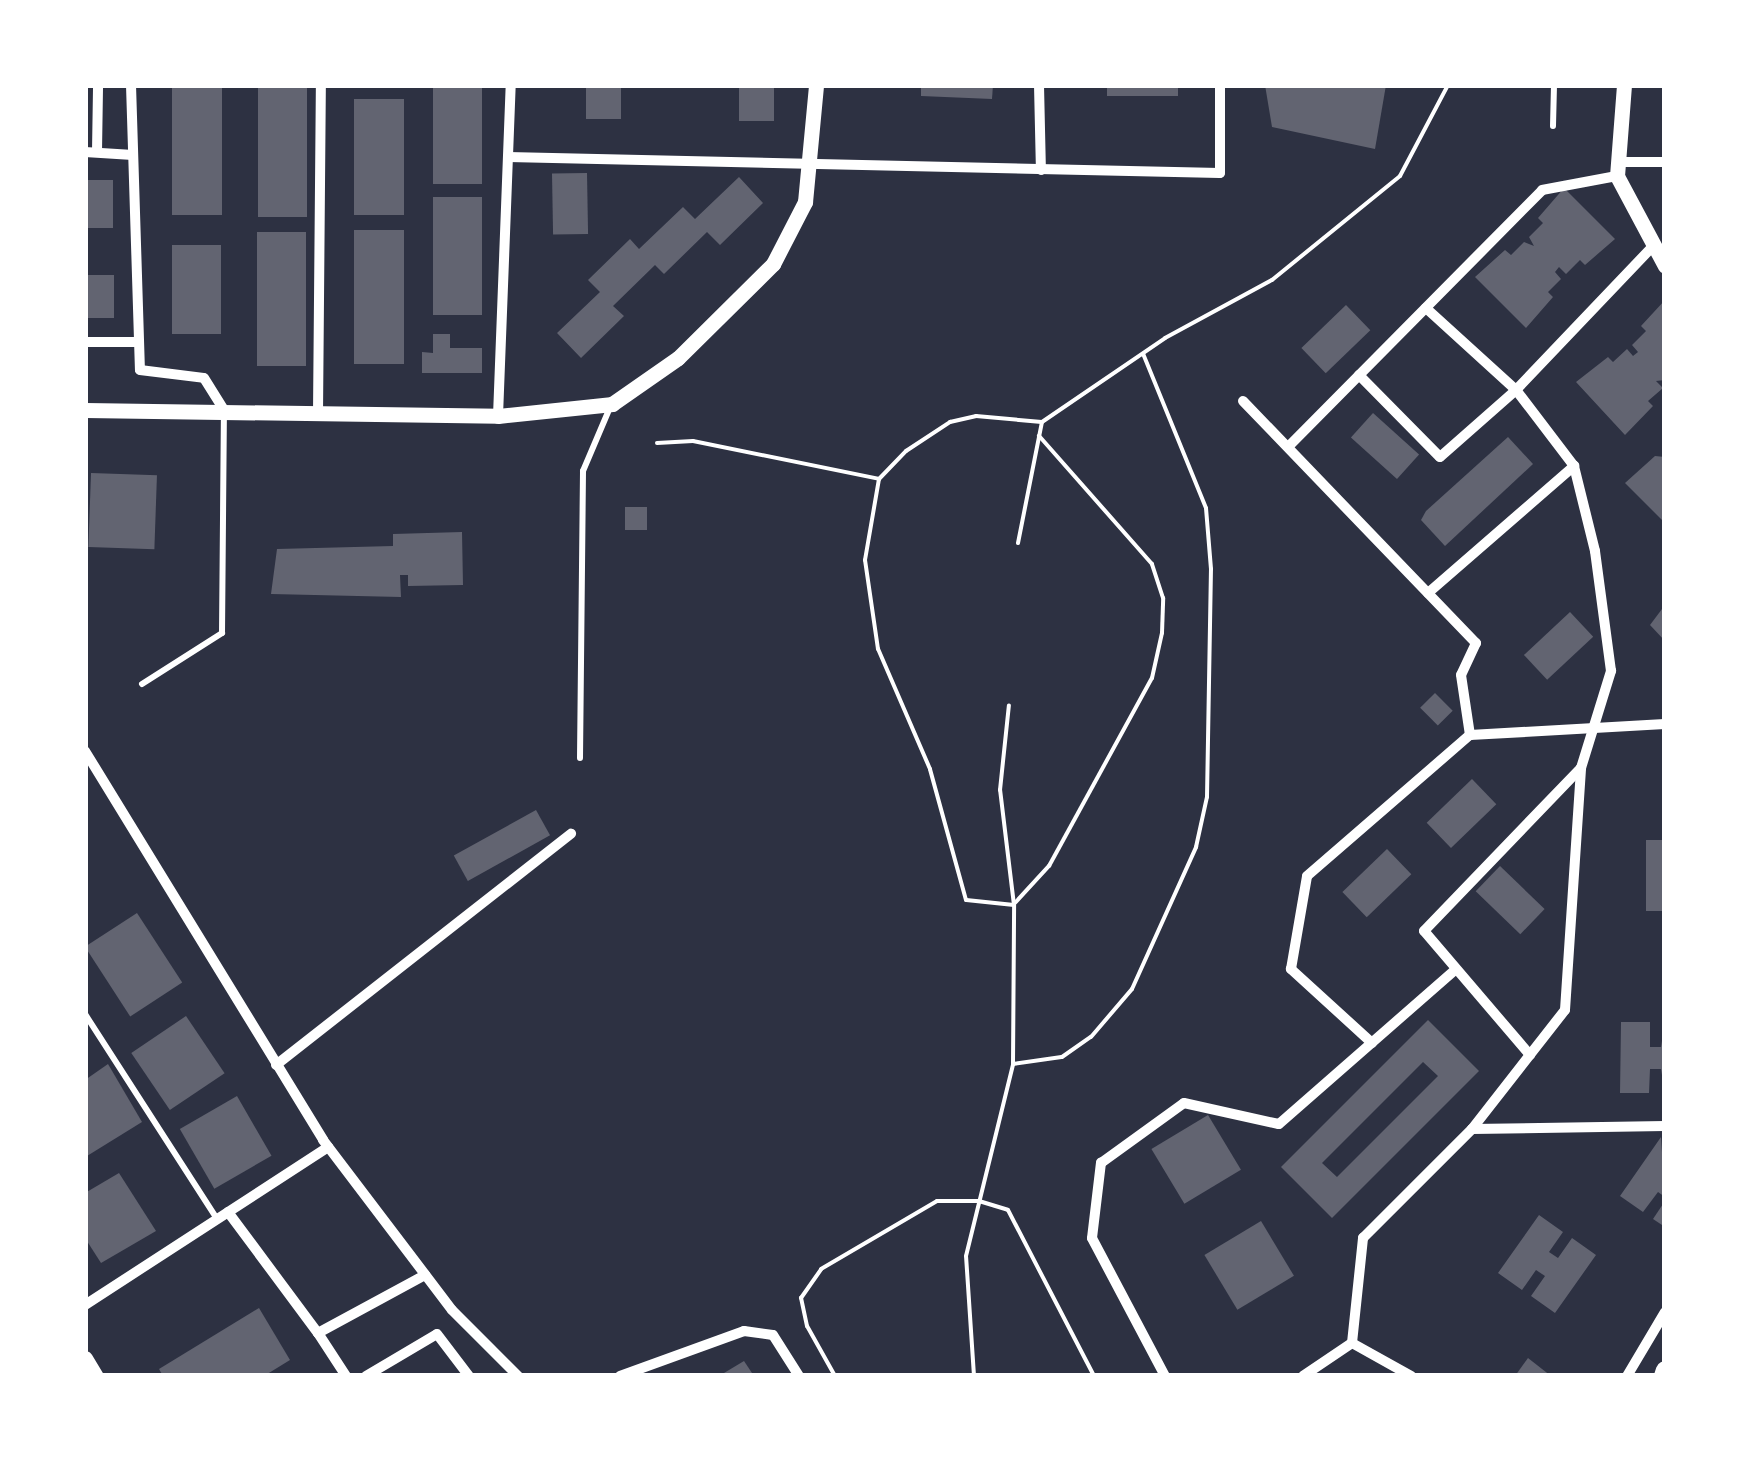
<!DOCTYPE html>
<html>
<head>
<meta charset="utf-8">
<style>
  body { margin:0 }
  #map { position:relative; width:1750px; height:1461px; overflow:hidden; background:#2d3142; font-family:Mulish,sans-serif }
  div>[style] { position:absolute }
  .building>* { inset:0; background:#626471; transform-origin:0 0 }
  .path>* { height:4px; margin:-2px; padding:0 2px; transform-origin:2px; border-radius:2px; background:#fff }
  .service>* { height:6px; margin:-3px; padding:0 3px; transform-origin:3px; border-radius:3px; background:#fff }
  .minor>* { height:10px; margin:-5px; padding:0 5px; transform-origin:5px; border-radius:5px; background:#fff }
  .tertiary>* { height:15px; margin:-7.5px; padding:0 7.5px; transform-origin:7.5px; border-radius:7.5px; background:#fff }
  .secondary>* { height:18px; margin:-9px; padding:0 9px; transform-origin:9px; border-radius:9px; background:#fff }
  span { translate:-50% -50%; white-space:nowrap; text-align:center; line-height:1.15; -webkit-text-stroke:9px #fff; paint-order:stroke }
  .frame { position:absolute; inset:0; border:88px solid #fff; pointer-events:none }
</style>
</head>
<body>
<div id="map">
  <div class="building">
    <i style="left:172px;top:85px;width:50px;height:130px"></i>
    <i style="left:258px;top:85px;width:49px;height:132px"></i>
    <i style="left:433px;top:85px;width:49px;height:99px"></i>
    <i style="left:586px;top:85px;width:35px;height:34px"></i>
    <i style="left:739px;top:85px;width:35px;height:36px"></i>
    <i style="clip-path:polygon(921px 85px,993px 85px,992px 99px,921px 96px)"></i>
    <i style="left:1107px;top:85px;width:71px;height:11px"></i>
    <i style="clip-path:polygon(1265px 85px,1386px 85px,1375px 149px,1272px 127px)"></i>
    <i style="left:354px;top:99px;width:50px;height:116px"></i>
    <i style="left:587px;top:173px;width:61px;height:35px;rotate:89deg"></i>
    <i style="clip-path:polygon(739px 177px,763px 203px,720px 245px,707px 232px,664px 274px,655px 265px,613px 306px,624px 316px,581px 358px,557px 333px,600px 292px,588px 280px,630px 239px,639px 249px,683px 207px,695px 219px)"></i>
    <i style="left:85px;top:180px;width:28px;height:48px"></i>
    <i style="clip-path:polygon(1564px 188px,1615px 239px,1585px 265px,1580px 260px,1566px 274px,1559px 267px,1555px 272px,1561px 279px,1548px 292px,1553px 297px,1526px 328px,1475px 277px,1505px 250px,1511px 255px,1524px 242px,1534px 246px,1529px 237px,1543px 223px,1538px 218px)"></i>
    <i style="left:433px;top:197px;width:49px;height:118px"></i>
    <i style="left:354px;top:230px;width:50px;height:134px"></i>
    <i style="left:257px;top:232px;width:49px;height:134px"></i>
    <i style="left:172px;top:245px;width:49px;height:89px"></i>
    <i style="left:85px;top:275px;width:29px;height:43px"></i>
    <i style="clip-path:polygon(1665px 300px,1665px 380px,1656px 381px,1663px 388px,1648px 401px,1653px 406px,1625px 435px,1576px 382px,1608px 357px,1613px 362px,1627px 349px,1633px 356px,1638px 352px,1632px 345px,1646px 331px,1641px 326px)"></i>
    <i style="left:1346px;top:305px;width:35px;height:62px;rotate:46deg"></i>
    <i style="clip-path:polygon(433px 334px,450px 334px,450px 348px,482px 348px,482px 373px,422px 373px,422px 352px,433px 353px)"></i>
    <i style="left:1373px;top:413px;width:62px;height:33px;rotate:42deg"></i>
    <i style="clip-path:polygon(1508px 437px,1533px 464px,1445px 546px,1421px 520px,1426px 511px)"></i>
    <i style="clip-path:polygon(1655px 456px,1665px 457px,1665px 523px,1625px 483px)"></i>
    <i style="left:91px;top:473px;width:66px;height:74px;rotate:2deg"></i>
    <i style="left:625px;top:507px;width:22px;height:23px"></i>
    <i style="clip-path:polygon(462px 532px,463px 585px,408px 586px,408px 575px,400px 575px,401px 597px,271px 594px,277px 549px,393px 546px,393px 534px)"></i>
    <i style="clip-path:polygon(1665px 605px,1665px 641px,1650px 625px)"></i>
    <i style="left:1570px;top:612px;width:34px;height:63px;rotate:47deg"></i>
    <i style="left:1435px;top:693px;width:25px;height:21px;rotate:45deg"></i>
    <i style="left:1472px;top:779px;width:35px;height:63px;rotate:46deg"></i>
    <i style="left:536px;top:810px;width:29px;height:94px;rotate:61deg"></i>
    <i style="left:1646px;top:840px;width:19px;height:71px"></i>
    <i style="left:1387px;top:849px;width:35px;height:62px;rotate:46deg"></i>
    <i style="left:1500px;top:866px;width:62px;height:35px;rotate:44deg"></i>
    <i style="left:137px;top:913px;width:83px;height:62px;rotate:57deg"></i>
    <i style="left:186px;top:1016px;width:69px;height:66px;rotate:56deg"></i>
    <i style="clip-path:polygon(evenodd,1428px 1020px,1479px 1071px,1332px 1218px,1281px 1167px,1428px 1020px,1423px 1062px,1438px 1076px,1337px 1177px,1322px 1163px,1423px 1062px)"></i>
    <i style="clip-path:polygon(1621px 1022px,1650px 1022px,1650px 1047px,1661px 1047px,1665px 1022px,1665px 1094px,1661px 1069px,1650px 1069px,1649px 1093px,1620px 1093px)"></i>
    <i style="clip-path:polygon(108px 1064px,142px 1122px,87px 1156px,85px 1080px)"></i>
    <i style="left:237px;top:1096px;width:69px;height:66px;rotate:60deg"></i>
    <i style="left:1208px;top:1115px;width:64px;height:66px;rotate:59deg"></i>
    <i style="clip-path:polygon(1661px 1137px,1665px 1197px,1658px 1192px,1643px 1212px,1620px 1196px)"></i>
    <i style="clip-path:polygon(119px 1173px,156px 1231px,101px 1263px,85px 1238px,85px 1193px)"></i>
    <i style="clip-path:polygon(1665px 1201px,1665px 1227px,1653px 1219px)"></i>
    <i style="clip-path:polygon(1539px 1215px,1563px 1232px,1549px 1252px,1558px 1258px,1572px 1238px,1596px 1255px,1555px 1313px,1531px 1296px,1545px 1276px,1536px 1270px,1522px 1290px,1498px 1273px)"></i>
    <i style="left:1261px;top:1221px;width:64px;height:66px;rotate:59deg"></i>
    <i style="clip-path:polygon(259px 1308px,290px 1360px,264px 1376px,163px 1376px,159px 1369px)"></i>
    <i style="clip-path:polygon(1528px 1358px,1551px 1376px,1515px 1376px)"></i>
    <i style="clip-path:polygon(744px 1361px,754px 1376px,719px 1376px)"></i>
  </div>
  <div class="path">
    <i style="left:657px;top:443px;width:36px;rotate:-3deg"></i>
    <i style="left:693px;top:441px;width:190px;rotate:11.5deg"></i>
    <i style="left:1018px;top:543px;width:123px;rotate:-78.8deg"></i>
    <i style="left:1042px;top:422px;width:149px;rotate:-34.3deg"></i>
    <i style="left:1165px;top:338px;width:122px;rotate:-28.5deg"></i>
    <i style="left:1272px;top:280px;width:165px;rotate:-39.1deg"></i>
    <i style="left:1400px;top:176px;width:103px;rotate:-62.2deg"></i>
    <i style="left:1014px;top:904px;width:52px;rotate:-47.4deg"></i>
    <i style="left:1049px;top:866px;width:214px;rotate:-61.3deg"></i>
    <i style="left:1152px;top:678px;width:46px;rotate:-77.5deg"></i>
    <i style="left:1162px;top:633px;width:35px;rotate:-88deg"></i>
    <i style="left:1163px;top:598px;width:36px;rotate:-108deg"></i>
    <i style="left:1152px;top:564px;width:171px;rotate:-131.4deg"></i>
    <i style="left:1014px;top:905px;width:48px;rotate:-174.1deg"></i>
    <i style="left:966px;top:900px;width:136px;rotate:-105.4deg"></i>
    <i style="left:930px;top:769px;width:131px;rotate:-113.4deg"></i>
    <i style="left:878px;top:649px;width:90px;rotate:-98.3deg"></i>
    <i style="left:865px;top:560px;width:82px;rotate:-80.2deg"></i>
    <i style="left:879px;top:479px;width:39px;rotate:-46deg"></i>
    <i style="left:906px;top:451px;width:53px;rotate:-33.4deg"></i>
    <i style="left:950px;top:422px;width:27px;rotate:-13deg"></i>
    <i style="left:976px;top:416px;width:66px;rotate:5.2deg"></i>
    <i style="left:1013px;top:1064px;width:49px;rotate:-8.1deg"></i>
    <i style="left:1062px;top:1057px;width:35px;rotate:-35deg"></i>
    <i style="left:1091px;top:1037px;width:63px;rotate:-49.5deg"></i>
    <i style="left:1132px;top:989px;width:156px;rotate:-65.7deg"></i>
    <i style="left:1196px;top:847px;width:51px;rotate:-77.6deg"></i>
    <i style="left:1207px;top:797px;width:228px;rotate:-89deg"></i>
    <i style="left:1211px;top:569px;width:61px;rotate:-94.7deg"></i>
    <i style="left:1206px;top:508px;width:166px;rotate:-112.2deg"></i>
    <i style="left:835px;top:1376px;width:57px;rotate:-119.2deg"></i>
    <i style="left:807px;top:1326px;width:29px;rotate:-102deg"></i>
    <i style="left:801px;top:1298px;width:35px;rotate:-55deg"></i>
    <i style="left:821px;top:1269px;width:134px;rotate:-30.4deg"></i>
    <i style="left:937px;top:1201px;width:42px"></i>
    <i style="left:979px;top:1201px;width:30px;rotate:17deg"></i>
    <i style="left:1008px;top:1210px;width:187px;rotate:62.6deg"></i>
    <i style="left:974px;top:1376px;width:120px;rotate:-93.8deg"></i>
    <i style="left:966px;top:1256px;width:198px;rotate:-76.2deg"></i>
    <i style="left:1013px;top:1064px;width:159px;rotate:-89.6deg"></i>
    <i style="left:1014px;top:905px;width:116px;rotate:-96.9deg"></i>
    <i style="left:1000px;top:790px;width:85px;rotate:-84deg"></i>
  </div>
  <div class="service">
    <i style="left:1553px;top:126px;width:41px;rotate:-88.6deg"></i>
    <i style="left:142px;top:684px;width:95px;rotate:-32.5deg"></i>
    <i style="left:222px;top:633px;width:220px;rotate:-89.5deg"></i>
    <i style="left:580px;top:758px;width:287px;rotate:-89.4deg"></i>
    <i style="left:583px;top:471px;width:72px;rotate:-67deg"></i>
    <i style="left:85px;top:1014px;width:244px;rotate:57.2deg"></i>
  </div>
  <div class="minor">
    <i style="left:131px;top:85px;width:285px;rotate:88.2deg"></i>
    <i style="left:140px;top:370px;width:64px;rotate:7.1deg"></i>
    <i style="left:204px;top:378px;width:40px;rotate:58deg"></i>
    <i style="left:1039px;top:85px;width:85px;rotate:88.7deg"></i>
    <i style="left:85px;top:152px;width:48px;rotate:3.6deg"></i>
    <i style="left:97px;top:152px;width:67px;rotate:-89.1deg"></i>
    <i style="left:508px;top:157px;width:712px;rotate:1.29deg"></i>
    <i style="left:1220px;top:173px;width:88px;rotate:-90deg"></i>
    <i style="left:1618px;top:162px;width:47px"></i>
    <i style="left:85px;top:342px;width:54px"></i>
    <i style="left:1359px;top:375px;width:115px;rotate:45.4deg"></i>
    <i style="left:1440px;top:457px;width:101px;rotate:-41.4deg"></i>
    <i style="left:1516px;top:390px;width:122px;rotate:-137.7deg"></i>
    <i style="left:1243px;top:401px;width:336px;rotate:46.1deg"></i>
    <i style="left:1476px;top:643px;width:35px;rotate:115deg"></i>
    <i style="left:1461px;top:675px;width:61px;rotate:81.5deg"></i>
    <i style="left:1470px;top:735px;width:195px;rotate:-3.2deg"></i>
    <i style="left:318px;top:414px;width:329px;rotate:-89.5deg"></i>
    <i style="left:498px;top:416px;width:331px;rotate:-87.8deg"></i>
    <i style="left:1288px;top:447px;width:361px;rotate:-45.3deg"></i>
    <i style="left:1542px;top:190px;width:76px;rotate:-10.6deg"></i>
    <i style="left:1428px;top:593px;width:194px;rotate:-41deg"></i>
    <i style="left:85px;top:751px;width:456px;rotate:58.5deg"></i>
    <i style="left:323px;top:1140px;width:213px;rotate:52.8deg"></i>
    <i style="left:452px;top:1310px;width:93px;rotate:45deg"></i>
    <i style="left:1372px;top:1043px;width:110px;rotate:-137.6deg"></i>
    <i style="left:1291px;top:969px;width:94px;rotate:-80.2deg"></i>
    <i style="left:1307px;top:876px;width:216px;rotate:-40.9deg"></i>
    <i style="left:1530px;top:1055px;width:163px;rotate:-130.5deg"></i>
    <i style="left:1424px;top:931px;width:225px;rotate:-46.1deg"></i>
    <i style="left:276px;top:1065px;width:375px;rotate:-38.1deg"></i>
    <i style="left:1472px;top:1129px;width:193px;rotate:-0.9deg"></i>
    <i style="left:228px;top:1212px;width:151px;rotate:53.4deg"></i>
    <i style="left:318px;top:1333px;width:122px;rotate:-28.5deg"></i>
    <i style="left:85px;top:1305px;width:290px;rotate:-33deg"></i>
    <i style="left:318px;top:1333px;width:51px;rotate:56.9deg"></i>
    <i style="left:1352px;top:1343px;width:68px;rotate:29.2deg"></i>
    <i style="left:366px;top:1376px;width:82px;rotate:-30.6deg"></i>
    <i style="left:437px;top:1334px;width:53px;rotate:52.7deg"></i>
    <i style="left:620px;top:1376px;width:132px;rotate:-19.9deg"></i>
    <i style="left:744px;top:1331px;width:29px;rotate:8deg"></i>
    <i style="left:773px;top:1335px;width:49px;rotate:57.6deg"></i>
    <i style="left:1165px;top:1376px;width:156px;rotate:-117.9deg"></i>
    <i style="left:1092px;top:1238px;width:76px;rotate:-83.2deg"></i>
    <i style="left:1101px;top:1163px;width:102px;rotate:-35.9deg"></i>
    <i style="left:1184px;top:1103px;width:97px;rotate:12.5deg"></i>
    <i style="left:1279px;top:1124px;width:235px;rotate:-41.2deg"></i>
    <i style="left:1303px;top:1376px;width:59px;rotate:-34deg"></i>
    <i style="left:1352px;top:1343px;width:106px;rotate:-84deg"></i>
    <i style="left:1363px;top:1238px;width:154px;rotate:-45deg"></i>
    <i style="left:1472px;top:1129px;width:151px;rotate:-52deg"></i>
    <i style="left:1565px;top:1010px;width:243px;rotate:-86.2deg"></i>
    <i style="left:1581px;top:768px;width:102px;rotate:-72.8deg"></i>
    <i style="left:1611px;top:671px;width:121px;rotate:-97.6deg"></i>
    <i style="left:1595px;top:551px;width:88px;rotate:-103.9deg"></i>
    <i style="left:1574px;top:466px;width:96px;rotate:-127.3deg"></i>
    <i style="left:1516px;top:390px;width:200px;rotate:-46.4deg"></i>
    <i style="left:1627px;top:1376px;width:74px;rotate:-59.3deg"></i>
  </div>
  <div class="tertiary">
    <i style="left:1624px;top:85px;width:91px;rotate:94.4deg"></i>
    <i style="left:1617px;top:176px;width:102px;rotate:61.9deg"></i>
    <i style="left:85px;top:410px;width:413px;rotate:0.8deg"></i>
    <i style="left:498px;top:416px;width:115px;rotate:-6deg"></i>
    <i style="left:612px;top:404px;width:80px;rotate:-34.9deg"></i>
    <i style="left:678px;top:358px;width:134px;rotate:-44.7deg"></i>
    <i style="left:773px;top:264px;width:70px;rotate:-62.7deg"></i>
    <i style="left:805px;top:202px;width:118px;rotate:-84.6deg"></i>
    <i style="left:85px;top:1358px;width:21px;rotate:59deg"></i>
  </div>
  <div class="secondary">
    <i style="left:1663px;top:1376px;width:6px;rotate:-72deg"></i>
  </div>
  <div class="frame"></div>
</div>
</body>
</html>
